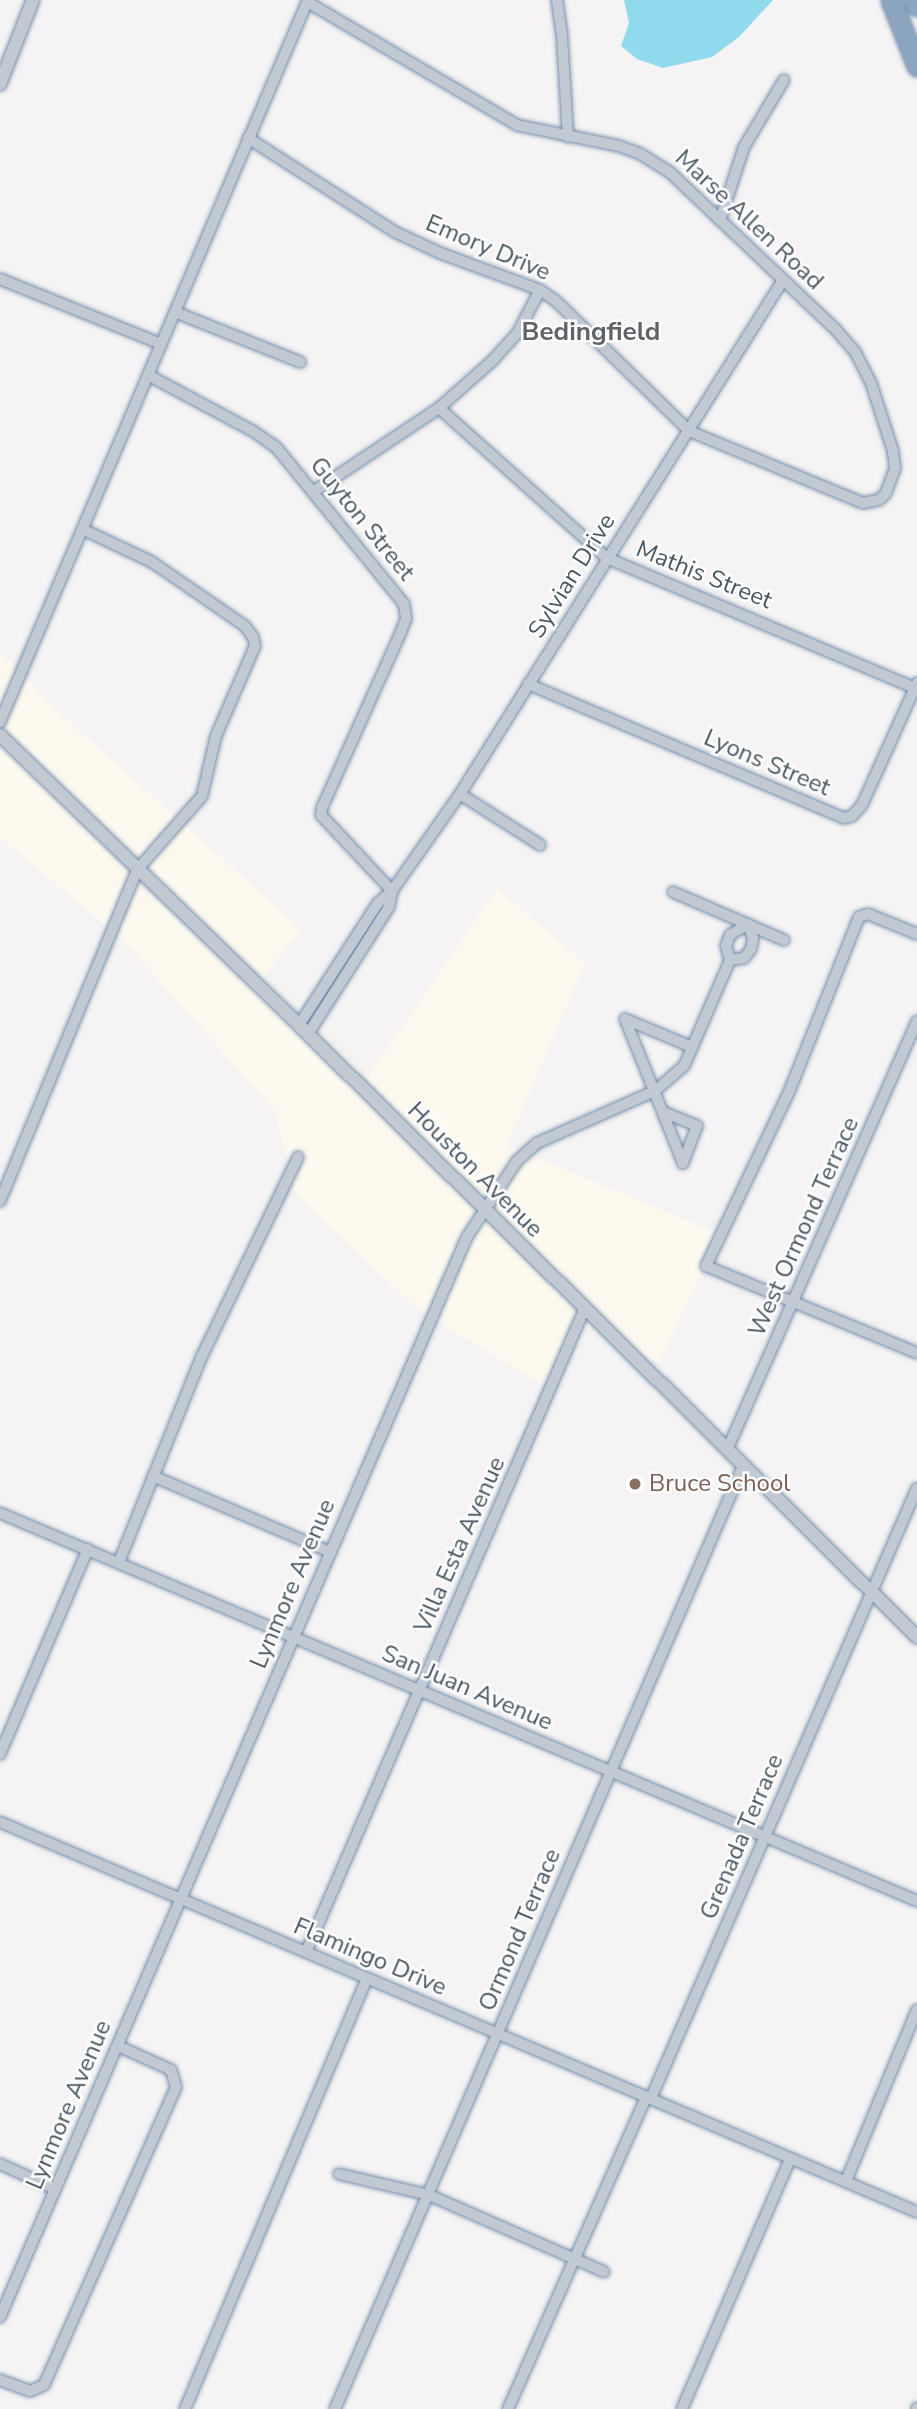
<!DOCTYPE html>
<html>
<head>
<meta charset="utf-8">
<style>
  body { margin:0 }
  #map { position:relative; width:917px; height:2409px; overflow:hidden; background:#f5f3f3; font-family:"Nunito Sans",sans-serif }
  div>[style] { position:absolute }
  .commercial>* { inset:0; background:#fdf9ef }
  .water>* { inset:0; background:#90daee }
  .roads { filter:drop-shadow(0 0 2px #7690ad) drop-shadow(0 0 2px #7690ad) }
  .minor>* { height:10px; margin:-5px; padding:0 5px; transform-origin:5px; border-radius:5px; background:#c1cad2 }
  .tertiary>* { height:12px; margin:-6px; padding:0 6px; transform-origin:6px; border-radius:6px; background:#c1cad2 }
  .motorway>* { height:19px; margin:-9.5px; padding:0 9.5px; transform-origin:9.5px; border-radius:9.5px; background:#8ba5c1 }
  .dots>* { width:19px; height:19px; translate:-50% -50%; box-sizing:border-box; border:4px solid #fff; border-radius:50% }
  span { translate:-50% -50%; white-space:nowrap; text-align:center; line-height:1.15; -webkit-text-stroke:5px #fff; paint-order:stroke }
  .street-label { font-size:24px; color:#4a5661 }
  .education-label { font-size:24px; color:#785e54 }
  .left { translate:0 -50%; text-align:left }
  .neighbourhood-label { font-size:26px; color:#5f6368; font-weight:700 }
</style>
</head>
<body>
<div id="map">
  <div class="commercial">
    <i style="clip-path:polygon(0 653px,67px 720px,301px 929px,263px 977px,367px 1078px,497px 889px,585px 963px,507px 1145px,720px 1234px,659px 1363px,587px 1326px,545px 1386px,417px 1309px,296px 1194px,275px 1111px,121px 938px,0 837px)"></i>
  </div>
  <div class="water">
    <i style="clip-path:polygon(624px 0,773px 0,739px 37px,712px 57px,663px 68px,637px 59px,621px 46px,629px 23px)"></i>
  </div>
  <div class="roads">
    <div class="minor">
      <i style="left:557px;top:0;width:36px;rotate:82deg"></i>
      <i style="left:562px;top:36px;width:101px;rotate:86.6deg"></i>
      <i style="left:248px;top:138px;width:174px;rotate:32.6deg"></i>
      <i style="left:395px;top:232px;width:50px;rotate:25deg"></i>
      <i style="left:440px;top:253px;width:107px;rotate:20.3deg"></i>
      <i style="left:540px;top:290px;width:19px;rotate:35deg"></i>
      <i style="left:556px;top:301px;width:186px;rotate:44.3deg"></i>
      <i style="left:689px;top:431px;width:188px;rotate:22.5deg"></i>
      <i style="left:863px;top:503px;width:16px;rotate:-11deg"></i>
      <i style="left:879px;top:500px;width:10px;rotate:-45deg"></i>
      <i style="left:886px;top:493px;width:27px;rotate:-70deg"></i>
      <i style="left:895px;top:468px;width:17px;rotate:-97deg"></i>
      <i style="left:893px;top:451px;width:71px;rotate:-107.9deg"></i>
      <i style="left:871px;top:383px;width:34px;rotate:-117deg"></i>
      <i style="left:856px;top:353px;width:35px;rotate:-131deg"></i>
      <i style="left:833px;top:327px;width:224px;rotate:-136.5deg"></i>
      <i style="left:671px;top:173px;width:36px;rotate:-148deg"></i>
      <i style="left:641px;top:154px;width:23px;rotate:-160deg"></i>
      <i style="left:619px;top:146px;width:104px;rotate:-168.4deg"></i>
      <i style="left:517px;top:125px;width:243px;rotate:-149.6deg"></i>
      <i style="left:720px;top:220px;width:77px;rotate:-71.8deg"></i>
      <i style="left:744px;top:147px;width:78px;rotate:-59.2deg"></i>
      <i style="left:0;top:279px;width:174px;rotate:22deg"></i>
      <i style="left:175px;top:312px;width:135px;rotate:21.8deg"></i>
      <i style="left:148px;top:375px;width:119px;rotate:28.1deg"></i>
      <i style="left:253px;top:431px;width:28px;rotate:35deg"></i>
      <i style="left:276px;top:447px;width:203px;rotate:50.8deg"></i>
      <i style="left:404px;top:604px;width:15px;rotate:82deg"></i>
      <i style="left:406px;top:619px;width:14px;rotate:111deg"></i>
      <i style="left:401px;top:632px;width:193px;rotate:114.2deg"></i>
      <i style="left:322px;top:808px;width:7px;rotate:98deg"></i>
      <i style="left:321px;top:815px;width:104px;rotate:46.9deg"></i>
      <i style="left:439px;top:408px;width:225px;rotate:41.8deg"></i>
      <i style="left:607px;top:558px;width:334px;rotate:22.9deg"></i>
      <i style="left:313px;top:492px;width:151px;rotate:-33.7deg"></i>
      <i style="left:439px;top:408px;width:72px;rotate:-41.6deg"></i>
      <i style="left:493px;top:360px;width:38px;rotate:-48deg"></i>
      <i style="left:518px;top:332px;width:47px;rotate:-62.4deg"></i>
      <i style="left:528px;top:684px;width:343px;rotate:23deg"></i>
      <i style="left:844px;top:818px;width:8px;rotate:-14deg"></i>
      <i style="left:852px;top:816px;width:15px;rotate:-48deg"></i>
      <i style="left:862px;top:805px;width:134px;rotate:-65.7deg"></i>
      <i style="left:0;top:722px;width:785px;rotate:-66.9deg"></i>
      <i style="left:460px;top:794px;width:95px;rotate:32.5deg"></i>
      <i style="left:673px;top:892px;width:121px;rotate:23.4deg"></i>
      <i style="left:917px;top:934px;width:53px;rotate:-157.8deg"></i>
      <i style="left:868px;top:914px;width:9px;rotate:162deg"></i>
      <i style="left:859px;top:917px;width:188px;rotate:111.8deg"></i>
      <i style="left:789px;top:1092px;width:193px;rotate:115.5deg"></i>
      <i style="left:706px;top:1266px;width:228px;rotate:22.4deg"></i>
      <i style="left:299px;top:1025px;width:145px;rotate:-57.1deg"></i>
      <i style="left:378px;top:903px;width:18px;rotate:-41deg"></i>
      <i style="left:392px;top:891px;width:118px;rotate:-55deg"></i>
      <i style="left:460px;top:794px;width:607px;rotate:-57.85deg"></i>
      <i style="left:308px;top:1034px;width:151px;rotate:-57.5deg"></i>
      <i style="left:389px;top:907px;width:16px;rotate:-79deg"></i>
      <i style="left:663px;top:1112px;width:37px;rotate:22deg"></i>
      <i style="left:697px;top:1126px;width:40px;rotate:111deg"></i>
      <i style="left:683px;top:1163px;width:155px;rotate:-111.9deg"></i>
      <i style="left:625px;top:1019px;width:73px;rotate:22.7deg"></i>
      <i style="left:0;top:1201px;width:358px;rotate:-67.5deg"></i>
      <i style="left:137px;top:870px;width:98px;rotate:-48.7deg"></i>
      <i style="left:202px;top:796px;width:62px;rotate:-76.9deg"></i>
      <i style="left:216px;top:736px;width:98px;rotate:-66.6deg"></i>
      <i style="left:255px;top:646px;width:9px;rotate:-103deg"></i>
      <i style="left:253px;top:637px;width:14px;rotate:-126deg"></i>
      <i style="left:245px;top:626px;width:113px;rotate:-145.5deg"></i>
      <i style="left:152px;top:562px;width:77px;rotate:-154.8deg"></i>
      <i style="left:727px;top:1450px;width:469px;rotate:-66.1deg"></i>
      <i style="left:153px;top:1476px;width:193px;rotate:23.2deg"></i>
      <i style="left:0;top:1513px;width:996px;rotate:22.93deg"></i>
      <i style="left:119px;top:1562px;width:222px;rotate:-68.1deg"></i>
      <i style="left:202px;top:1356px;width:221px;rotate:-64.2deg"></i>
      <i style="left:0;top:1754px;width:223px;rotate:-66.8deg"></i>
      <i style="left:0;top:1822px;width:996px;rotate:23.04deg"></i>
      <i style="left:306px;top:1952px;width:702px;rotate:-66.58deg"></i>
      <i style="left:651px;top:2098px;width:665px;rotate:-66.44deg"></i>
      <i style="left:0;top:2164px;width:60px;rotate:24.4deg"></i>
      <i style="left:339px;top:2174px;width:92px;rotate:13.1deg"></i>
      <i style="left:429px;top:2195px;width:191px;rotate:23.7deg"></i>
      <i style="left:846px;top:2181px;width:185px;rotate:-67.5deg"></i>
      <i style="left:0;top:2317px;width:1177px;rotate:-66.62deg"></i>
      <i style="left:467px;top:1237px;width:91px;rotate:-56.7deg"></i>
      <i style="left:517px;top:1161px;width:27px;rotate:-42deg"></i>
      <i style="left:537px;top:1143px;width:129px;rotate:-23.8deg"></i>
      <i style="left:655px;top:1091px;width:38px;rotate:-41deg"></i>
      <i style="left:684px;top:1066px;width:116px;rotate:-66.5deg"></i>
      <i style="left:730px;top:960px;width:15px;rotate:-106deg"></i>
      <i style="left:726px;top:946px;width:12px;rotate:-70deg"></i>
      <i style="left:730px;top:935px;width:21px;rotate:-31deg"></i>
      <i style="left:748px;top:924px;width:15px;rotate:70deg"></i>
      <i style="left:753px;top:938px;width:11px;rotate:100deg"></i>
      <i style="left:751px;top:949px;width:11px;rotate:128deg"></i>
      <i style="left:744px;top:958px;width:14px;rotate:172deg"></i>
      <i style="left:0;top:2380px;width:32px;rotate:20deg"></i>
      <i style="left:30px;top:2391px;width:15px;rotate:-23deg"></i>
      <i style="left:44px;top:2385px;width:326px;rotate:-66.1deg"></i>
      <i style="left:176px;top:2087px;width:18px;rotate:-106deg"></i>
      <i style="left:171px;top:2070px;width:58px;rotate:-155.6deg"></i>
      <i style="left:185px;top:2409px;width:467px;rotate:-67.1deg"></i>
      <i style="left:335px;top:2409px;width:1027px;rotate:-66.6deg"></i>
      <i style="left:508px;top:2409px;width:342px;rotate:-66.1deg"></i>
      <i style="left:682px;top:2409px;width:272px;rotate:-66.6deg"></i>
      <i style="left:917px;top:2409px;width:1px;rotate:-90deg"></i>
    </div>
    <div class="tertiary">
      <i style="left:0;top:84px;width:90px;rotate:-68.6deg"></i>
      <i style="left:0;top:735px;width:417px;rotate:44.1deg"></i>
      <i style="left:299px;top:1025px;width:870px;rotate:44.72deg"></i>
    </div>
    <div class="motorway">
      <i style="left:891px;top:0;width:71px;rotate:68.5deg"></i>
      <i style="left:915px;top:0;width:6px;rotate:72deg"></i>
    </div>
  </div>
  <div class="dots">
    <i style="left:635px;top:1484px;background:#8d6e63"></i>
  </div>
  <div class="street-label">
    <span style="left:749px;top:220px;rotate:43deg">Marse Allen Road</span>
    <span style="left:488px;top:248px;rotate:23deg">Emory Drive</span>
    <span style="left:362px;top:519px;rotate:51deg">Guyton Street</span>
    <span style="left:704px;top:575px;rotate:22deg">Mathis Street</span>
    <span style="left:572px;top:576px;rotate:-58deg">Sylvian Drive</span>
    <span style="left:767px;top:763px;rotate:23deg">Lyons Street</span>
    <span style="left:475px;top:1170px;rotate:45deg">Houston Avenue</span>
    <span style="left:804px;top:1227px;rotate:-66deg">West Ormond Terrace</span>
    <span style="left:460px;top:1545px;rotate:-66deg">Villa Esta Avenue</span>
    <span style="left:293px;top:1584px;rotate:-67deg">Lynmore Avenue</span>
    <span style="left:467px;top:1688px;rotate:23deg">San Juan Avenue</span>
    <span style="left:742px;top:1837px;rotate:-67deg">Grenada Terrace</span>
    <span style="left:520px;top:1930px;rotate:-67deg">Ormond Terrace</span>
    <span style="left:370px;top:1957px;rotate:23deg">Flamingo Drive</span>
    <span style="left:69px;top:2105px;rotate:-67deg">Lynmore Avenue</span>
  </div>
  <div class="education-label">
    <span class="left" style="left:649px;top:1484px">Bruce School</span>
  </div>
  <div class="neighbourhood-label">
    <span style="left:591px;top:332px">Bedingfield</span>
  </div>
</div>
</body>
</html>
